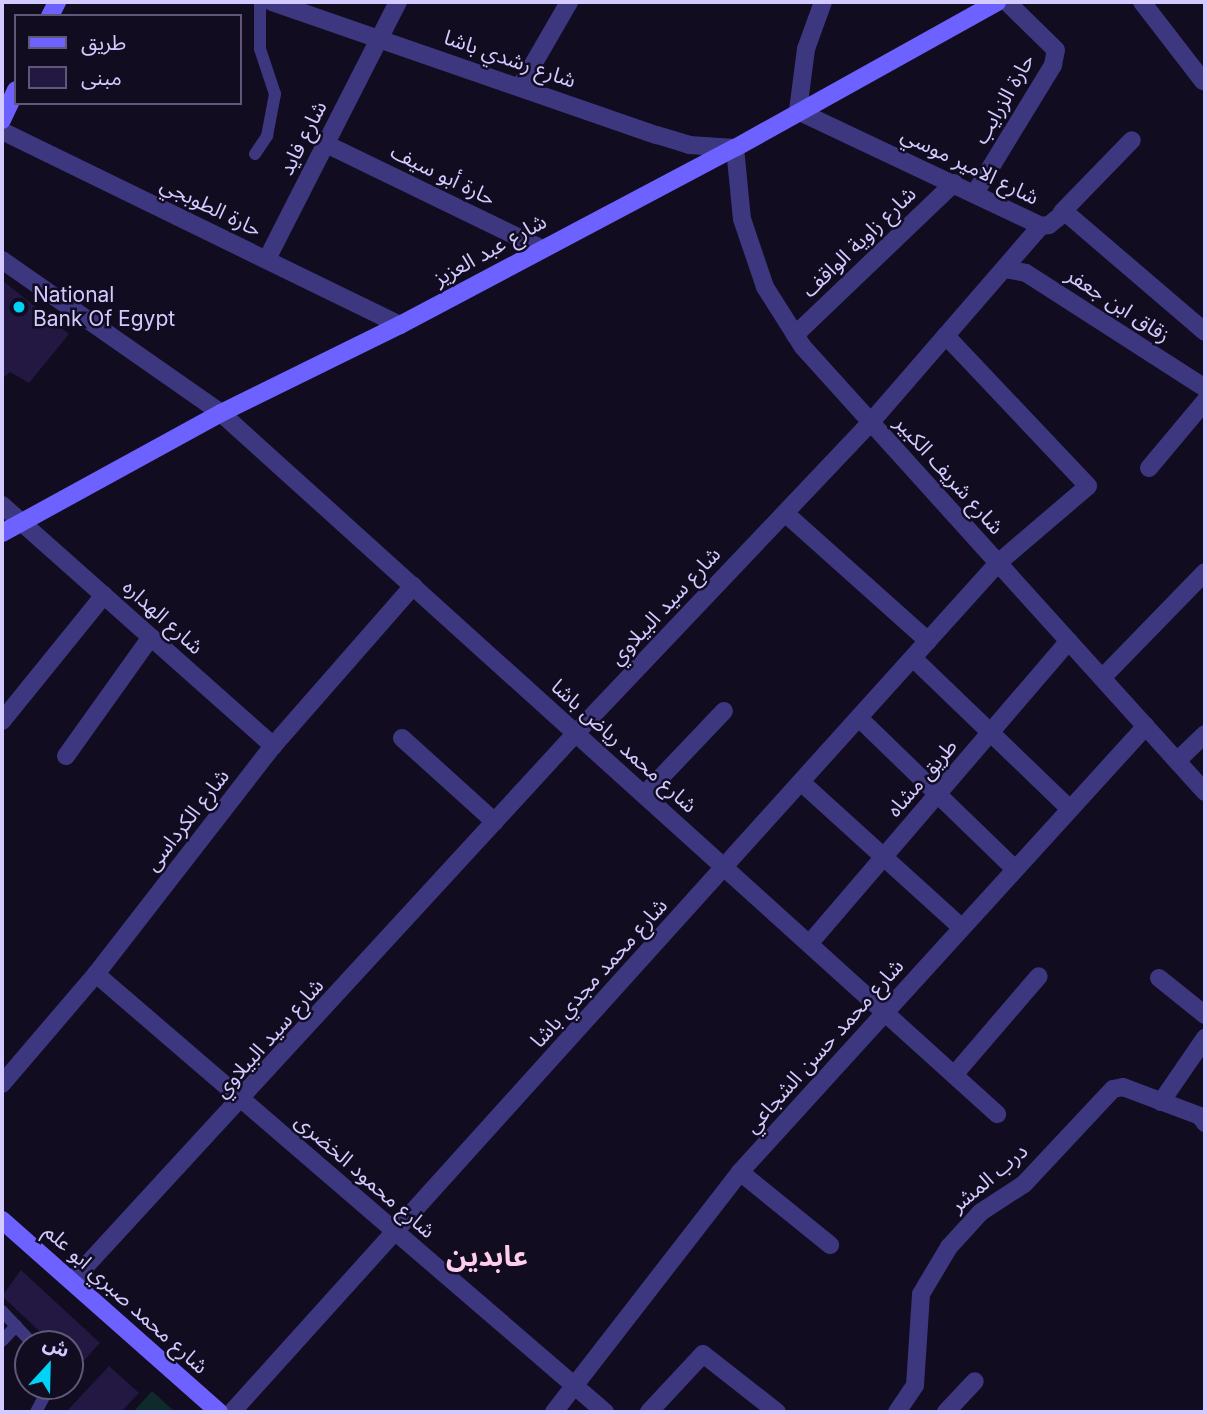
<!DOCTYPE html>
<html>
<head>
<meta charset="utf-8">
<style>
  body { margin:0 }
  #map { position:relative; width:1207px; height:1414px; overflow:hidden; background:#110c20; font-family:Inter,"Noto Sans Arabic",sans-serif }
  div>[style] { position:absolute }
  .green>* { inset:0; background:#0f2a2a }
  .building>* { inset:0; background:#221841 }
  .service>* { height:12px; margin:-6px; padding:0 6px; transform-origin:6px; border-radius:6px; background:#3d3780 }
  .minor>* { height:18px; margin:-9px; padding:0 9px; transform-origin:9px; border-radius:9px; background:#3d3780 }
  .tertiary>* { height:18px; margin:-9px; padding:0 9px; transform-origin:9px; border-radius:9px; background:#3d3780 }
  .secondary>* { height:18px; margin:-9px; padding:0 9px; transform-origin:9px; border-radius:9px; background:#6d62ff }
  .dots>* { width:19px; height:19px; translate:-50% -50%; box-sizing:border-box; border:4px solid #110c20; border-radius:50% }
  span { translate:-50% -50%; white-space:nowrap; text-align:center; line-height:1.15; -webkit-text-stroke:5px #110c20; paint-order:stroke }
  .street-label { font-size:21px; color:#d3cbff }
  .poi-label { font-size:21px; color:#d3cbff }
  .left { translate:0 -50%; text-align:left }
  .district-label { font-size:28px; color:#ffcdeb; font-weight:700 }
  .frame { position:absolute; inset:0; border:4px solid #d3cbff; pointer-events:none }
  .legend { position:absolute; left:14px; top:14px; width:228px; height:91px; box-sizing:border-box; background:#110c20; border:2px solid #5f5879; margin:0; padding:9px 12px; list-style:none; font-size:21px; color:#d3cbff }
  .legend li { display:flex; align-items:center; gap:14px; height:35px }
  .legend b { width:35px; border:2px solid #5f5879 }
  .north { position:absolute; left:14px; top:1330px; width:70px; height:70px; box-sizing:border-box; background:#110c20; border:2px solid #5f5879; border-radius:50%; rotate:22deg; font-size:19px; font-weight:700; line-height:28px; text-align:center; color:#d3cbff }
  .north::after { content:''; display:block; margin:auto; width:24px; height:32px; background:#00d3f6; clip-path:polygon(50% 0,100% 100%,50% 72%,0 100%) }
</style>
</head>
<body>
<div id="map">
  <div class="green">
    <i style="clip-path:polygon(152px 1391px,175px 1412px,133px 1412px)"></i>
  </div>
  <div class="building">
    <i style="clip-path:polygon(2px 280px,69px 334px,29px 383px,10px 372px,2px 379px)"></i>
    <i style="clip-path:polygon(21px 1270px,100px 1343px,78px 1367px,70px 1360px,70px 1344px,53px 1344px,2px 1296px)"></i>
    <i style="clip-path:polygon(109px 1366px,139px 1393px,121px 1412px,66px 1412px)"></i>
  </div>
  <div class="service">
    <i style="left:255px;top:154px;width:22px;rotate:-56deg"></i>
    <i style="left:267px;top:136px;width:43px;rotate:-79.2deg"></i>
    <i style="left:275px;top:94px;width:47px;rotate:-108.4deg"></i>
    <i style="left:260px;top:49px;width:47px;rotate:-90deg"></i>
    <i style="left:2px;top:1311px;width:45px;rotate:46.8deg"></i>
    <i style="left:2px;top:1341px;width:21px;rotate:-47deg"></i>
    <i style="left:36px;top:1412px;width:30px;rotate:-62deg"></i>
  </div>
  <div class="minor">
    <i style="left:823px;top:2px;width:50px;rotate:109.9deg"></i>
    <i style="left:806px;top:49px;width:63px;rotate:97.4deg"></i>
    <i style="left:798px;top:111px;width:269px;rotate:25.3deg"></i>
    <i style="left:1041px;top:226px;width:8px;rotate:-7deg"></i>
    <i style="left:1049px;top:225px;width:21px;rotate:-39deg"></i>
    <i style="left:1065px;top:212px;width:184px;rotate:40.6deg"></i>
    <i style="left:1142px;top:2px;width:100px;rotate:52.3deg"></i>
    <i style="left:520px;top:87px;width:98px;rotate:-60deg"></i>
    <i style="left:2px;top:131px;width:443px;rotate:26deg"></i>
    <i style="left:326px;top:144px;width:238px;rotate:25.9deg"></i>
    <i style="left:735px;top:148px;width:71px;rotate:84.4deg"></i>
    <i style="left:742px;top:219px;width:72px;rotate:71.3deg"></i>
    <i style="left:765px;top:287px;width:71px;rotate:57.7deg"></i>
    <i style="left:803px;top:347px;width:600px;rotate:47.91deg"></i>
    <i style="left:975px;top:193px;width:150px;rotate:-58.6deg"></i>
    <i style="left:1053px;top:65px;width:15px;rotate:-79deg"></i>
    <i style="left:1056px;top:50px;width:69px;rotate:-135.6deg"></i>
    <i style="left:1062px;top:212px;width:100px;rotate:-45.8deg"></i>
    <i style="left:267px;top:259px;width:288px;rotate:-63deg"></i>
    <i style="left:2px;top:260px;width:267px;rotate:34.9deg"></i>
    <i style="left:221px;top:413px;width:1046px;rotate:42.09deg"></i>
    <i style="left:1004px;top:269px;width:22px;rotate:10deg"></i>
    <i style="left:1026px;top:273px;width:213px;rotate:32.7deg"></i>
    <i style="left:795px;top:335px;width:220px;rotate:-43.7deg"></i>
    <i style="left:1149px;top:468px;width:87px;rotate:-50.1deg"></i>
    <i style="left:2px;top:505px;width:363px;rotate:41.6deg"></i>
    <i style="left:785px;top:513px;width:192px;rotate:41.8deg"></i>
    <i style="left:913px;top:658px;width:218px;rotate:43.9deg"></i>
    <i style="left:1102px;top:678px;width:148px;rotate:-45.8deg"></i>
    <i style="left:859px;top:718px;width:217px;rotate:44.1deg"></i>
    <i style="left:2px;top:721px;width:162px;rotate:-51deg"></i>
    <i style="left:402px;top:738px;width:125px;rotate:42.1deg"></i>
    <i style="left:66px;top:756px;width:146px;rotate:-54.5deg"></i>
    <i style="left:1177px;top:761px;width:39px;rotate:-44deg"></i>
    <i style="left:801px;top:782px;width:217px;rotate:42.2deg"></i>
    <i style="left:644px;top:795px;width:116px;rotate:-46.4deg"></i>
    <i style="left:809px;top:944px;width:399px;rotate:-49.4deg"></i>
    <i style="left:96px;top:974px;width:672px;rotate:40.71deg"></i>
    <i style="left:1159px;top:978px;width:59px;rotate:38.8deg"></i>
    <i style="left:954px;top:1075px;width:130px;rotate:-49.4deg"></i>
    <i style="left:2px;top:1084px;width:145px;rotate:-49.5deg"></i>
    <i style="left:96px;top:974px;width:289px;rotate:-52.2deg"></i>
    <i style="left:273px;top:746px;width:213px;rotate:-48.8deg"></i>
    <i style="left:1161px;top:1102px;width:78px;rotate:-55.5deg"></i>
    <i style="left:740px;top:1172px;width:116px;rotate:39deg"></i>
    <i style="left:72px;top:1281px;width:745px;rotate:-47.4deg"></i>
    <i style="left:576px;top:733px;width:429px;rotate:-46.5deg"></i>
    <i style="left:871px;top:422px;width:259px;rotate:-49.1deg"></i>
    <i style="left:232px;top:1412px;width:1143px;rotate:-47.94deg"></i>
    <i style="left:998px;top:563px;width:118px;rotate:-40.5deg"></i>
    <i style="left:1088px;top:486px;width:207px;rotate:-133.4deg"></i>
    <i style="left:554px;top:1412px;width:304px;rotate:-52.2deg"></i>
    <i style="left:740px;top:1172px;width:603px;rotate:-47.69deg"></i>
    <i style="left:649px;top:1412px;width:79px;rotate:-47deg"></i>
    <i style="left:703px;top:1354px;width:94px;rotate:38.1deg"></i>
    <i style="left:897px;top:1412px;width:32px;rotate:-56deg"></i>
    <i style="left:915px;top:1385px;width:91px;rotate:-86.2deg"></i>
    <i style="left:921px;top:1294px;width:55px;rotate:-59.2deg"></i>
    <i style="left:949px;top:1247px;width:47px;rotate:-47.6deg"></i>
    <i style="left:981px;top:1212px;width:51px;rotate:-33.1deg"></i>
    <i style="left:1024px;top:1184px;width:130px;rotate:-46.9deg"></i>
    <i style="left:1113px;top:1089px;width:10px;rotate:-11deg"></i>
    <i style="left:1123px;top:1087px;width:82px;rotate:20.6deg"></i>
    <i style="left:1200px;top:1116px;width:9px;rotate:54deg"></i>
    <i style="left:946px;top:1412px;width:42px;rotate:-46.9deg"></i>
  </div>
  <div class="tertiary">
    <i style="left:272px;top:2px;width:407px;rotate:19.1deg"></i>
    <i style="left:657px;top:135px;width:34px;rotate:17deg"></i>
    <i style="left:689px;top:145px;width:46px;rotate:3.7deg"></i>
  </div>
  <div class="secondary">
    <i style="left:50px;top:16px;width:16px;rotate:-63deg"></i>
    <i style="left:2px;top:120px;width:33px;rotate:-65deg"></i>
    <i style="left:2px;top:533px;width:250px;rotate:-28.7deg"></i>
    <i style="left:221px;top:413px;width:199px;rotate:-26.2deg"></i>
    <i style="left:400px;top:325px;width:379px;rotate:-27.9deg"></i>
    <i style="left:735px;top:148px;width:300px;rotate:-29.1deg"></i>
    <i style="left:2px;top:1220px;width:290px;rotate:41.5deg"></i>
  </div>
  <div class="dots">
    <i style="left:19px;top:307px;background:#00d3f6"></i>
  </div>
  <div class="street-label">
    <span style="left:510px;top:59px;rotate:19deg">شارع رشدي باشا</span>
    <span style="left:1004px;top:99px;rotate:-60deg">حارة الزرايب</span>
    <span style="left:303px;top:138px;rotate:-63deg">شارع فايد</span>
    <span style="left:970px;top:166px;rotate:26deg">شارع الامير موسي</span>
    <span style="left:443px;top:175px;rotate:26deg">حارة أبو سيف</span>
    <span style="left:211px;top:207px;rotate:26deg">حارة الطوبجي</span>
    <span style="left:859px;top:242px;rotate:-44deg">شارع زاوية الواقف</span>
    <span style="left:490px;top:250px;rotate:-29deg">شارع عبد العزيز</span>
    <span style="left:1118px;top:305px;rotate:33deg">زقاق ابن جعفر</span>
    <span style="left:949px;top:475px;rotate:48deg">شارع شريف الكبير</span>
    <span style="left:665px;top:606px;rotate:-47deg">شارع سيد البيلاوي</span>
    <span style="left:163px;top:617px;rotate:42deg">شارع الهداره</span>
    <span style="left:624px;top:746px;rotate:42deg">شارع محمد رياض باشا</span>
    <span style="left:922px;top:778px;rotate:-49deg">طريق مشاه</span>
    <span style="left:187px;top:820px;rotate:-52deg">شارع الكرداسى</span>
    <span style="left:599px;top:973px;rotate:-48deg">شارع محمد مجدي باشا</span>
    <span style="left:269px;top:1038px;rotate:-48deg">شارع سيد البيلاوي</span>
    <span style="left:824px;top:1046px;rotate:-48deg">شارع محمد حسن الشجاعي</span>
    <span style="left:365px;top:1176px;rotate:41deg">شارع محمود الخضرى</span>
    <span style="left:989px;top:1178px;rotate:-40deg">درب المشر</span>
    <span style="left:126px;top:1299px;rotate:42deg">شارع محمد صبري ابو علم</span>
  </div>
  <div class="poi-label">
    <span class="left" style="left:33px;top:307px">National<br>Bank Of Egypt</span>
  </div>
  <div class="district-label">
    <span style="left:487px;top:1256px">عابدين</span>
  </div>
  <div class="frame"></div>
  <ul class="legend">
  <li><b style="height:9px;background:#6d62ff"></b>طريق</li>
  <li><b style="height:19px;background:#221841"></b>مبنى</li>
  </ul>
  <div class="north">ش</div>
</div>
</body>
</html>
